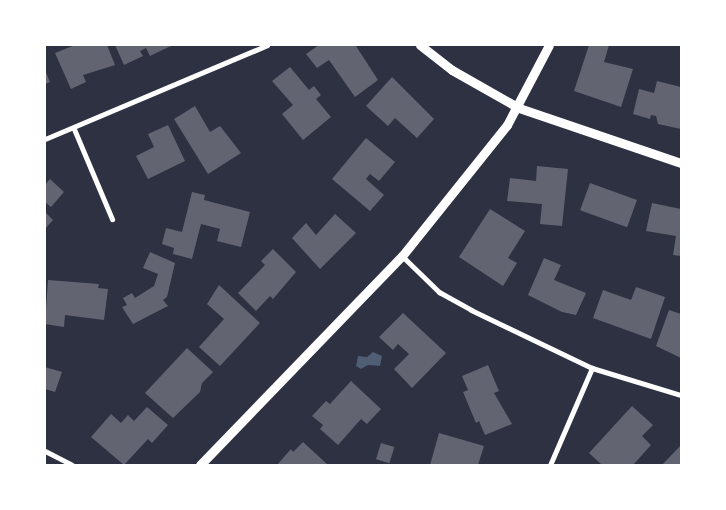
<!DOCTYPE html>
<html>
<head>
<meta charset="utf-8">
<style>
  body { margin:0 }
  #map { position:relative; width:726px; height:510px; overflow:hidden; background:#2d3142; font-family:Arial,sans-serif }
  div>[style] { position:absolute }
  .water>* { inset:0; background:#4f5d75 }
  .building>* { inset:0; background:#626471; transform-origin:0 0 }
  .minor>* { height:5px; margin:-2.5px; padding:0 2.5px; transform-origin:2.5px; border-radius:2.5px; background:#fff }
  .tertiary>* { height:9px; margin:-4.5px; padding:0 4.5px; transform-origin:4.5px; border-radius:4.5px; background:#fff }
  span { translate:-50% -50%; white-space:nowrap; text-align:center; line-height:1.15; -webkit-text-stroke:5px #fff; paint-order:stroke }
  .frame { position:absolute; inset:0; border:46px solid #fff; pointer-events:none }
</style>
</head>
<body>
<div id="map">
  <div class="water">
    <i style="clip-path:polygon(373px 352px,382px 356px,380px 366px,368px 365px,361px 369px,356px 366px,358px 356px,367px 357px)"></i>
  </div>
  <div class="building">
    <i style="clip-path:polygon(75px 45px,107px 45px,115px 65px,83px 75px,86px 82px,71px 89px,55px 53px)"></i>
    <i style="clip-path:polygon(115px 45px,173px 45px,150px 56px,146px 48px,140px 51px,143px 56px,124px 65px)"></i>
    <i style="clip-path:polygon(319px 45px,356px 46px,378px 80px,355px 97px,329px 60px,317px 68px,306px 54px)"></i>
    <i style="clip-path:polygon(589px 45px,609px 45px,604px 62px,633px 69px,621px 107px,574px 91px)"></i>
    <i style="clip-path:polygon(290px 67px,309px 90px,314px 86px,321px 95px,316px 99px,331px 117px,303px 140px,282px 114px,293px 105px,272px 81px)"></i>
    <i style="clip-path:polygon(45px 70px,50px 82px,45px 84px)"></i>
    <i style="clip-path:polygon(392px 77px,434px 119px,417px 138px,395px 118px,388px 126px,366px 106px)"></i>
    <i style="clip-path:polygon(657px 81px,681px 87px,681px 129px,658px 124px,656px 116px,651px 115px,650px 119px,633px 114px,639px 89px,654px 93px)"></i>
    <i style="clip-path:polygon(195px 106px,210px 132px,220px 126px,241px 153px,208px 174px,174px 119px)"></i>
    <i style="clip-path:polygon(168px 125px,185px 161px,148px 179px,136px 156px,154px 147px,148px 134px)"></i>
    <i style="clip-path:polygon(366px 138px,395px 162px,379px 181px,370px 174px,366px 179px,384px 195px,370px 211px,332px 179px)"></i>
    <i style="clip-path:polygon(537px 166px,568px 169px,562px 226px,540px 224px,542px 204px,507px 201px,510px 178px,536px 181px)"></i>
    <i style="clip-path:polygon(50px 179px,64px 192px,51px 207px,45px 202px,45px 185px)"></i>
    <i style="left:590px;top:183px;width:50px;height:29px;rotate:20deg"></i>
    <i style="clip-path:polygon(192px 192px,205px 195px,204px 200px,250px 212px,241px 247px,217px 241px,220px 229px,201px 224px,192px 259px,173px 254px,174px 248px,162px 244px,166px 228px,182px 232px)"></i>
    <i style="clip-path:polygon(652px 203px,681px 209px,681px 256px,673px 255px,676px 236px,646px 231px)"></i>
    <i style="clip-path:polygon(490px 209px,525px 231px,508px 258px,517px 263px,503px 286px,459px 257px)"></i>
    <i style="clip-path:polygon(45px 212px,53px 220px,45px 229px)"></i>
    <i style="clip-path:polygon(335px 214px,356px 233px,320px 269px,292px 238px,306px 223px,316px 235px)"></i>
    <i style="clip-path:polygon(273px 249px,296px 272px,273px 299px,270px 296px,256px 311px,238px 293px,265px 265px,261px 261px)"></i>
    <i style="clip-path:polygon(150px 252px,175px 263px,167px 297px,163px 300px,168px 306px,133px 324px,122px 307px,127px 305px,123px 298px,132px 293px,135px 298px,154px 286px,158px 274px,143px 268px)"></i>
    <i style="clip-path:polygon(544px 258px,561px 265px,554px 280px,586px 293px,576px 315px,562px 312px,528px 295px)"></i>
    <i style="clip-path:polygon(48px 280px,99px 284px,98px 288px,108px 289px,104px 320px,65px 315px,64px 327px,45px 324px)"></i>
    <i style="clip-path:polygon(219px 285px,260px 323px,220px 366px,199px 347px,224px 319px,207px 304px)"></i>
    <i style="clip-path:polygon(636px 287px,665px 297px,651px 339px,593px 318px,603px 290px,631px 300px)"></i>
    <i style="clip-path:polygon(669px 310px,681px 314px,681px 358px,656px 346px)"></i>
    <i style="clip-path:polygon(403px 313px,446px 353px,412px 388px,394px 369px,409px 354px,398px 344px,393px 350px,379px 337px)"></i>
    <i style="clip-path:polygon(187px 348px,213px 372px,202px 383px,200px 392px,173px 418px,145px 393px)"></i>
    <i style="clip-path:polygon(488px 365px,499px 391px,494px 393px,512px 424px,485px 435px,479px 421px,476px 423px,463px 392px,468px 390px,462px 376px)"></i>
    <i style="clip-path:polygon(45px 367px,62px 372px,55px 392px,45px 389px)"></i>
    <i style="clip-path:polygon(351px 381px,381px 409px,367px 424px,361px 419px,338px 445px,320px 429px,323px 425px,312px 416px,326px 401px,330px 404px)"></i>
    <i style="clip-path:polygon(632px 406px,653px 425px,642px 436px,651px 445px,633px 465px,602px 465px,589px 453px)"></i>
    <i style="clip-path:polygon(147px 407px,168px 425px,152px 443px,148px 439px,124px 465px,91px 437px,111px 414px,121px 423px,128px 415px,134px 421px)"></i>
    <i style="clip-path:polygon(439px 433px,484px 446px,478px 465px,430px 465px)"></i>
    <i style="clip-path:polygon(303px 442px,328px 465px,277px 465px,291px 449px,293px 452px)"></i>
    <i style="left:381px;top:443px;width:14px;height:17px;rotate:17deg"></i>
    <i style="clip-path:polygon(681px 445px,681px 465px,664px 465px,663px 464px)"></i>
  </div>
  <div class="minor">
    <i style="left:74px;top:129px;width:98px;rotate:67.1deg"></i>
    <i style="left:45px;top:139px;width:241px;rotate:-22.9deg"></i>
    <i style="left:402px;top:256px;width:52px;rotate:44.2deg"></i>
    <i style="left:439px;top:292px;width:37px;rotate:29deg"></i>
    <i style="left:471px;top:310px;width:134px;rotate:25.6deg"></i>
    <i style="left:592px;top:368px;width:93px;rotate:16.9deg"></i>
    <i style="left:45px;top:451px;width:30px;rotate:27deg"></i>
    <i style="left:550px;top:465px;width:106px;rotate:-66.6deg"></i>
  </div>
  <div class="tertiary">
    <i style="left:420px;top:45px;width:41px;rotate:38deg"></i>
    <i style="left:452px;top:70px;width:77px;rotate:29.6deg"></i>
    <i style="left:519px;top:108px;width:171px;rotate:18.8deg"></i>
    <i style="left:200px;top:465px;width:291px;rotate:-46deg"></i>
    <i style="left:402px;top:256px;width:168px;rotate:-51.3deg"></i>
    <i style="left:507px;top:125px;width:90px;rotate:-62.3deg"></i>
  </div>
  <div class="frame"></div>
</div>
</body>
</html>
